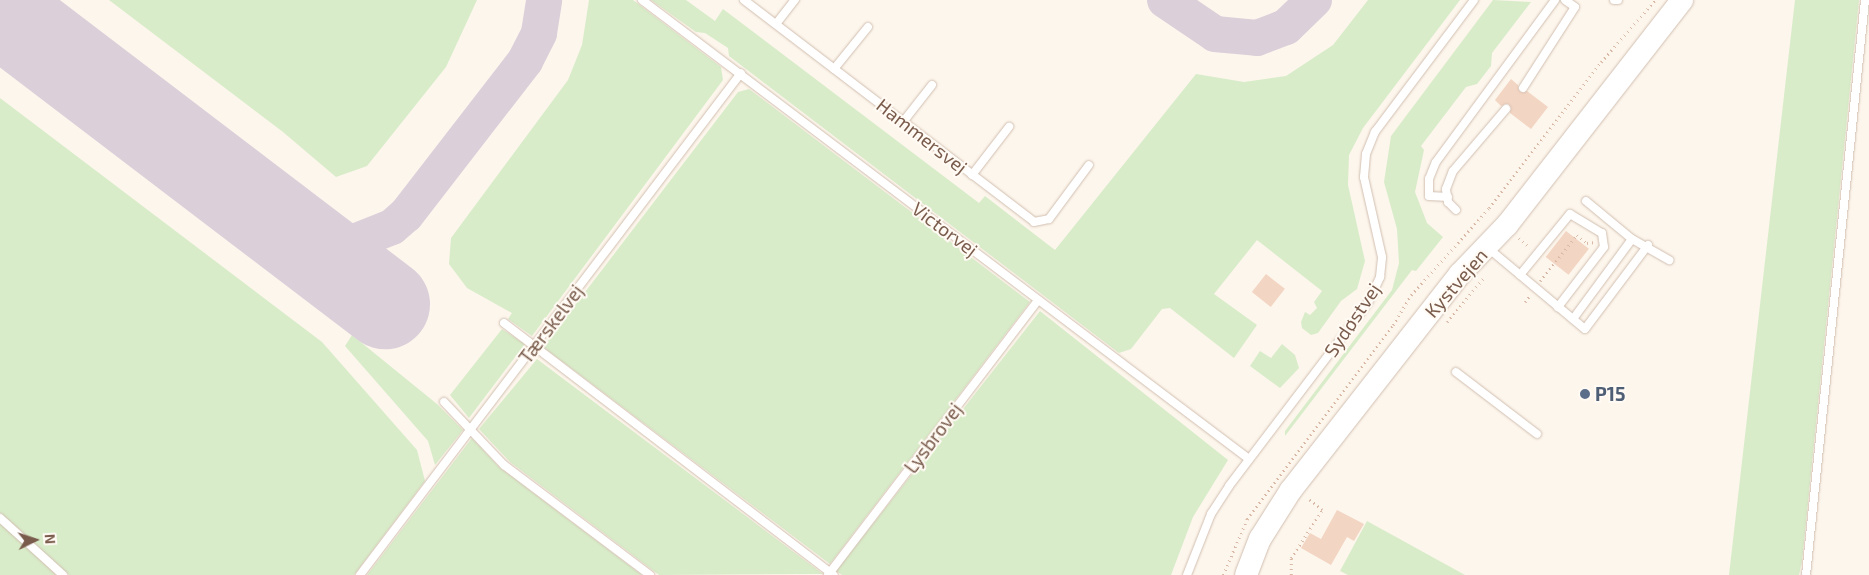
<!DOCTYPE html>
<meta charset="utf-8">
<style>
body{margin:0}
#map{position:relative;width:1869px;height:575px;overflow:hidden;background:#fdf6ec;font-family:"Exo 2",sans-serif}
div>[style]{position:absolute}
.green>*{inset:0;background:#d8ecc9}
.taxiway>*{height:36px;margin:-18px;padding:0 18px;transform-origin:18px;border-radius:18px;background:#dbcfda}
.runway>*{height:90px;margin:-45px;padding:0 45px;transform-origin:45px;border-radius:45px;background:#dbcfda}
.building>*{inset:0;background:#f3d5c3;transform-origin:0 0}
.path>*{height:2.5px;margin-top:-1.25px;transform-origin:0;background:repeating-linear-gradient(90deg,#d9b8a5 0 1px,transparent 0 5px)}
.roads{filter:drop-shadow(0 0 1px #d1beb0) drop-shadow(0 0 1px #d1beb0)}
.lane>*{height:8px;margin:-4px;padding:0 4px;transform-origin:4px;border-radius:4px;background:#fff}
.secondary>*{height:22px;margin:-11px;padding:0 11px;transform-origin:11px;border-radius:11px;background:#fff}
.dots>*{width:14px;height:14px;translate:-50% -50%;box-sizing:border-box;border:2px solid #fffaf3;border-radius:50%}
span{translate:-50% -50%;white-space:nowrap;text-align:center;line-height:1.15;-webkit-text-stroke:4px #fffaf3;paint-order:stroke}
.street-label{font-size:19px;color:#7a5c4d}
.service-label{font-size:19px;color:#4e5e75;font-weight:700}
.left{translate:0 -50%;text-align:left}
.north{position:absolute;left:10px;top:515px;width:50px;height:50px;-webkit-text-stroke:4px #fffaf3;paint-order:stroke;rotate:86deg;font-size:14px;font-weight:700;line-height:20px;text-align:center;color:#7a5c4d}
.north::after{content:'';display:block;margin:auto;width:18px;height:22px;background:#7a5c4d;clip-path:polygon(50% 0,100% 100%,50% 72%,0 100%)}
</style>
<div id="map">
<div class="green">
<div style="clip-path:polygon(109px 0,477px 0,446px 67px,367px 166px,336px 177px,283px 132px)"></div>
<div style="clip-path:polygon(589px 0,633px 0,721px 67px,723px 80px,532px 336px,508px 319px,512px 313px,467px 288px,449px 264px,451px 238px,568px 80px,582px 45px)"></div>
<div style="clip-path:polygon(651px 0,686px 0,715px 21px,723px 9px,979px 203px,985px 196px,1055px 250px,1196px 74px,1244px 82px,1286px 76px,1333px 45px,1368px 0,1460px 0,1363px 128px,1349px 155px,1348px 185px,1365px 261px,1357px 289px,1341px 301px,1318px 333px,1311px 335px,1302px 328px,1301px 322px,1305px 312px,1310px 315px,1317px 308px,1314px 302px,1322px 291px,1257px 240px,1214px 294px,1257px 325px,1234px 358px,1170px 308px,1162px 309px,1131px 349px,1119px 353px,729px 56px,728px 48px,705px 33px,696px 32px)"></div>
<div style="clip-path:polygon(1493px 0,1531px 2px,1492px 53px,1491px 66px,1477px 84px,1466px 87px,1421px 146px,1424px 150px,1415px 192px,1427px 223px,1443px 237px,1416px 271px,1412px 270px,1285px 436px,1285px 431px,1392px 290px,1399px 263px,1397px 229px,1384px 182px,1391px 136px)"></div>
<div style="clip-path:polygon(1795px 0,1859px 0,1802px 561px,1799px 575px,1729px 575px)"></div>
<div style="clip-path:polygon(749px 89px,1030px 302px,830px 564px,543px 347px,738px 92px)"></div>
<div style="clip-path:polygon(0 98px,322px 342px,417px 450px,425px 481px,354px 575px,69px 575px,0 513px)"></div>
<div style="clip-path:polygon(1040px 311px,1228px 460px,1193px 517px,1171px 575px,842px 575px,836px 571px)"></div>
<div style="clip-path:polygon(502px 329px,525px 344px,469px 418px,450px 395px)"></div>
<div style="clip-path:polygon(352px 335px,437px 404px,463px 430px,435px 465px,428px 441px,345px 346px)"></div>
<div style="clip-path:polygon(1282px 344px,1295px 355px,1299px 368px,1280px 388px,1250px 366px,1260px 351px,1271px 358px)"></div>
<div style="clip-path:polygon(537px 359px,823px 574px,659px 575px,510px 462px,479px 429px)"></div>
<div style="clip-path:polygon(472px 438px,499px 467px,642px 575px,367px 575px)"></div>
<div style="clip-path:polygon(1367px 521px,1465px 575px,1348px 575px,1340px 571px)"></div>
<div style="clip-path:polygon(0 523px,23px 541px,56px 575px,0 575px)"></div>
</div>
<div class="taxiway">
<div style="left:1165px;top:0;width:60px;rotate:34.2deg"></div>
<div style="left:1215px;top:34px;width:42px;rotate:5.4deg"></div>
<div style="left:1257px;top:38px;width:31px;rotate:-21deg"></div>
<div style="left:1286px;top:27px;width:39px;rotate:-44deg"></div>
<div style="left:295px;top:235px;width:33px;rotate:16deg"></div>
<div style="left:327px;top:244px;width:22px"></div>
<div style="left:349px;top:244px;width:46px;rotate:-21.6deg"></div>
<div style="left:392px;top:227px;width:18px;rotate:-41deg"></div>
<div style="left:406px;top:215px;width:195px;rotate:-52.3deg"></div>
<div style="left:525px;top:61px;width:31px;rotate:-63deg"></div>
<div style="left:539px;top:33px;width:33px;rotate:-81deg"></div>
</div>
<div class="runway">
<div style="left:0;top:11px;width:484px;rotate:37.3deg"></div>
</div>
<div class="building">
<div style="clip-path:polygon(1511px 79px,1518px 85px,1520px 92px,1527px 91px,1548px 107px,1531px 129px,1510px 113px,1509px 104px,1501px 106px,1495px 100px)"></div>
<div style="left:1566px;top:231px;width:29px;height:33px;rotate:38deg"></div>
<div style="left:1266px;top:274px;width:24px;height:23px;rotate:38deg"></div>
<div style="clip-path:polygon(1337px 510px,1364px 524px,1354px 541px,1347px 537px,1331px 565px,1301px 548px,1310px 533px,1321px 539px)"></div>
</div>
<div class="path">
<div style="left:1519px;top:238px;width:15px;rotate:42deg"></div>
<div style="left:1540px;top:281px;width:59px;rotate:-51.2deg"></div>
<div style="left:1577px;top:235px;width:13px;rotate:39deg"></div>
<div style="left:1587px;top:243px;width:8px;rotate:-7deg"></div>
<div style="left:1525px;top:302px;width:9px;rotate:-54deg"></div>
<div style="left:1447px;top:322px;width:60px;rotate:-50.4deg"></div>
<div style="left:1223px;top:575px;width:61px;rotate:-66.8deg"></div>
<div style="left:1247px;top:519px;width:243px;rotate:-53deg"></div>
<div style="left:1393px;top:325px;width:35px;rotate:-59deg"></div>
<div style="left:1411px;top:295px;width:117px;rotate:-48.1deg"></div>
<div style="left:1489px;top:208px;width:184px;rotate:-52.5deg"></div>
<div style="left:1601px;top:62px;width:82px;rotate:-48.9deg"></div>
<div style="left:1291px;top:575px;width:17px;rotate:-90deg"></div>
<div style="left:1291px;top:558px;width:57px;rotate:-57.1deg"></div>
<div style="left:1322px;top:510px;width:19px;rotate:-141deg"></div>
</div>
<div class="roads">
<div class="lane">
<div style="left:642px;top:0;width:761px;rotate:37.1deg"></div>
<div style="left:744px;top:0;width:365px;rotate:37.4deg"></div>
<div style="left:1034px;top:222px;width:15px;rotate:-11deg"></div>
<div style="left:1049px;top:219px;width:67px;rotate:-53.5deg"></div>
<div style="left:1614px;top:0;width:4px"></div>
<div style="left:776px;top:24px;width:31px;rotate:-52deg"></div>
<div style="left:834px;top:69px;width:54px;rotate:-51deg"></div>
<div style="left:1523px;top:88px;width:96px;rotate:-57.3deg"></div>
<div style="left:1575px;top:7px;width:12px;rotate:-145deg"></div>
<div style="left:903px;top:122px;width:47px;rotate:-51.9deg"></div>
<div style="left:972px;top:175px;width:61px;rotate:-52.4deg"></div>
<div style="left:1448px;top:197px;width:19px;rotate:-177deg"></div>
<div style="left:1429px;top:196px;width:17px;rotate:-90deg"></div>
<div style="left:1429px;top:179px;width:18px;rotate:-68deg"></div>
<div style="left:1436px;top:162px;width:201px;rotate:-53.7deg"></div>
<div style="left:1586px;top:201px;width:60px;rotate:39.6deg"></div>
<div style="left:1632px;top:239px;width:43px;rotate:29.6deg"></div>
<div style="left:1456px;top:210px;width:11px;rotate:-135deg"></div>
<div style="left:1448px;top:202px;width:13px;rotate:-99deg"></div>
<div style="left:1446px;top:189px;width:19px;rotate:-69deg"></div>
<div style="left:1453px;top:171px;width:82px;rotate:-49.5deg"></div>
<div style="left:1488px;top:248px;width:126px;rotate:39.9deg"></div>
<div style="left:1585px;top:329px;width:105px;rotate:-53.1deg"></div>
<div style="left:1520px;top:275px;width:79px;rotate:-50.7deg"></div>
<div style="left:1570px;top:214px;width:37px;rotate:31deg"></div>
<div style="left:1602px;top:233px;width:14px;rotate:82deg"></div>
<div style="left:1604px;top:247px;width:76px;rotate:127.5deg"></div>
<div style="left:1573px;top:319px;width:99px;rotate:-53.6deg"></div>
<div style="left:504px;top:323px;width:415px;rotate:37.4deg"></div>
<div style="left:1456px;top:372px;width:102px;rotate:37.4deg"></div>
<div style="left:444px;top:402px;width:87px;rotate:46.4deg"></div>
<div style="left:504px;top:465px;width:183px;rotate:37deg"></div>
<div style="left:0;top:518px;width:85px;rotate:42.1deg"></div>
<div style="left:360px;top:575px;width:630px;rotate:-52.8deg"></div>
<div style="left:828px;top:575px;width:346px;rotate:-52.6deg"></div>
<div style="left:1187px;top:575px;width:66px;rotate:-68.5deg"></div>
<div style="left:1211px;top:514px;width:33px;rotate:-57deg"></div>
<div style="left:1229px;top:486px;width:230px;rotate:-52.8deg"></div>
<div style="left:1368px;top:303px;width:29px;rotate:-65deg"></div>
<div style="left:1380px;top:277px;width:20px;rotate:-84deg"></div>
<div style="left:1382px;top:257px;width:82px;rotate:-102.7deg"></div>
<div style="left:1364px;top:177px;width:23px;rotate:-85deg"></div>
<div style="left:1366px;top:154px;width:24px;rotate:-68deg"></div>
<div style="left:1375px;top:132px;width:165px;rotate:-53.1deg"></div>
<div style="left:1806px;top:575px;width:578px;rotate:-84.14deg"></div>
</div>
<div class="secondary">
<div style="left:1246px;top:575px;width:39px;rotate:-69deg"></div>
<div style="left:1260px;top:539px;width:58px;rotate:-57.7deg"></div>
<div style="left:1291px;top:490px;width:274px;rotate:-52deg"></div>
<div style="left:1460px;top:274px;width:68px;rotate:-46.2deg"></div>
<div style="left:1507px;top:225px;width:285px;rotate:-52.1deg"></div>
</div>
</div>
<div class="dots">
<div style="left:1585px;top:394px;background:#5c6f8a"></div>
</div>
<div class="street-label">
<span style="left:922px;top:136px;rotate:38deg">Hammersvej</span>
<span style="left:945px;top:229px;rotate:37deg">Victorvej</span>
<span style="left:1456px;top:283px;rotate:-49deg">Kystvejen</span>
<span style="left:1352px;top:320px;rotate:-56deg">Sydøstvej</span>
<span style="left:551px;top:324px;rotate:-53deg">Tærskelvej</span>
<span style="left:933px;top:438px;rotate:-53deg">Lysbrovej</span>
</div>
<div class="service-label">
<span class="left" style="left:1595px;top:394px">P15</span>
</div>
<div class="north">N</div>
</div>
